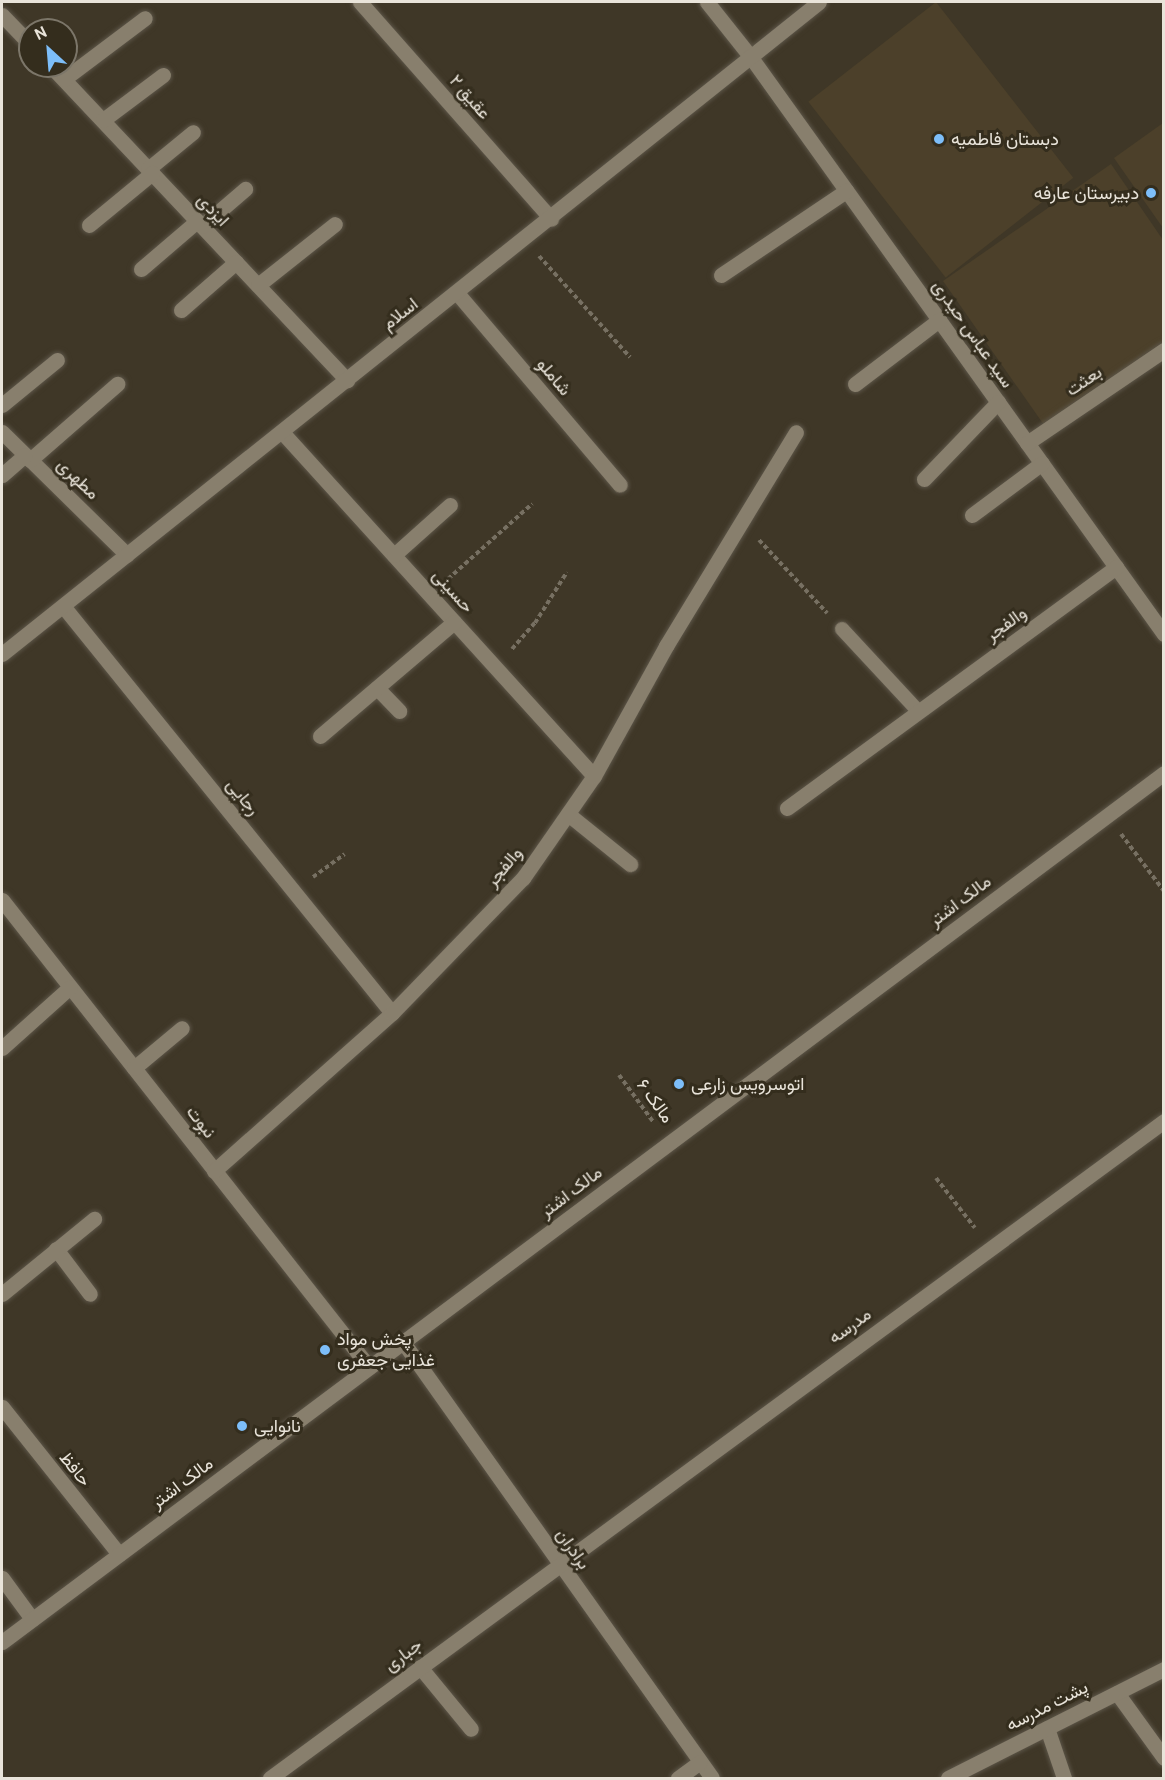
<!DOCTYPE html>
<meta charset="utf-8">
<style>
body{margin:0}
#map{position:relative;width:1165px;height:1780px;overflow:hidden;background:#3f3727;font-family:Cabin,Vazirmatn,sans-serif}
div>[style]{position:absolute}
.built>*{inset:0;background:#4c402a;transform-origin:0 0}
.path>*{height:4px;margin-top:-2px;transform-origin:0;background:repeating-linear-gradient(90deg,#777062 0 4.5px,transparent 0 7.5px)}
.roads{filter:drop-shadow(0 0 2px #5c5548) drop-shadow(0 0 2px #5c5548)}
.service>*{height:14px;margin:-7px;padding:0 7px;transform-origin:7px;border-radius:7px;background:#887f6d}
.minor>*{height:15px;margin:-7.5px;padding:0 7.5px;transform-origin:7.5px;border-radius:7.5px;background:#887f6d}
.tertiary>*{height:15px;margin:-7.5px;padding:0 7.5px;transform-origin:7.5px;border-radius:7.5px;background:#887f6d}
.dots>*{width:16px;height:16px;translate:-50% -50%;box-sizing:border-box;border:3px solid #342d1d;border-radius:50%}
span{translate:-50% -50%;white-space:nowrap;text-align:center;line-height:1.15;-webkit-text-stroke:6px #342d1d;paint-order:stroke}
.street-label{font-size:18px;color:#e9e4da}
.poi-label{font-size:18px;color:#e9e4da}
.left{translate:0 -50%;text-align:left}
.right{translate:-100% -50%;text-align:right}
.frame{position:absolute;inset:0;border:3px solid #e9e4da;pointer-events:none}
.north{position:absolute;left:18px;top:18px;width:60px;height:60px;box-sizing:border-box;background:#342d1d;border:2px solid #7c7669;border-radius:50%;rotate:334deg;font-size:16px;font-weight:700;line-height:24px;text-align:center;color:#e9e4da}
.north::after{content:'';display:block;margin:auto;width:21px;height:27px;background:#7dbef9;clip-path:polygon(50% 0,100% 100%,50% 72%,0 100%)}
</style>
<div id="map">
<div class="built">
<div style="left:936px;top:2px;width:223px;height:162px;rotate:52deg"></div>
<div style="clip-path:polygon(1163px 123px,1163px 228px,1114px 158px)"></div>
<div style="clip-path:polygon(1111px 164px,1163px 240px,1163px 342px,1044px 425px,943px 281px)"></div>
</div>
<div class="path">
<div style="left:539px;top:256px;width:136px;rotate:48deg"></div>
<div style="left:759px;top:540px;width:100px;rotate:47deg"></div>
<div style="left:448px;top:579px;width:113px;rotate:-41.8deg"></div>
<div style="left:512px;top:649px;width:35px;rotate:-49deg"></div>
<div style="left:535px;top:623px;width:60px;rotate:-57.9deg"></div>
<div style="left:1121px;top:834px;width:71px;rotate:53deg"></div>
<div style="left:313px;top:877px;width:39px;rotate:-36deg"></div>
<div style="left:619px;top:1075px;width:59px;rotate:53.9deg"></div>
<div style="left:936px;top:1178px;width:63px;rotate:52deg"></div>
</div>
<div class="roads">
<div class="service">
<div style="left:842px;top:629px;width:113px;rotate:47.1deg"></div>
</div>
<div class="minor">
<div style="left:360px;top:2px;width:289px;rotate:48.6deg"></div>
<div style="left:707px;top:2px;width:69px;rotate:51.5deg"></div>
<div style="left:750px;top:56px;width:711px;rotate:54.39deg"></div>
<div style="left:2px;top:15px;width:40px;rotate:46deg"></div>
<div style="left:51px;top:66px;width:432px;rotate:46.7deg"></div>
<div style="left:64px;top:79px;width:101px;rotate:-37deg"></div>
<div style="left:103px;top:120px;width:75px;rotate:-36.9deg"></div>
<div style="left:148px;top:169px;width:58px;rotate:-39.4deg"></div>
<div style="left:89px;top:225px;width:82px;rotate:-39.5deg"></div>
<div style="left:202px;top:226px;width:57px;rotate:-40.7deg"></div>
<div style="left:141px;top:269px;width:74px;rotate:-40.6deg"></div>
<div style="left:721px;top:275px;width:151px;rotate:-33.9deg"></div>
<div style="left:258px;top:285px;width:98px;rotate:-38.4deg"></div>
<div style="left:458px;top:294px;width:250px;rotate:49.7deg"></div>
<div style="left:181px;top:310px;width:73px;rotate:-41.1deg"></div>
<div style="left:855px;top:384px;width:106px;rotate:-37.3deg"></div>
<div style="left:2px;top:405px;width:71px;rotate:-39.3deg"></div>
<div style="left:2px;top:432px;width:175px;rotate:44.5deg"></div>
<div style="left:282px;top:432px;width:464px;rotate:47.8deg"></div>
<div style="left:1027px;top:443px;width:166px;rotate:-34.2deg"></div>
<div style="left:30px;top:460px;width:116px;rotate:-41.1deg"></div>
<div style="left:2px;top:475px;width:30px;rotate:-41deg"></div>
<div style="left:924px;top:479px;width:107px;rotate:-46.1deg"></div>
<div style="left:972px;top:515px;width:87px;rotate:-36.6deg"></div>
<div style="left:394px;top:555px;width:75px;rotate:-41.8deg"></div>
<div style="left:63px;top:606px;width:523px;rotate:51.05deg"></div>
<div style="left:377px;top:688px;width:32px;rotate:46deg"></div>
<div style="left:320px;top:736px;width:176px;rotate:-40.4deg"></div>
<div style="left:787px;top:808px;width:408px;rotate:-36.2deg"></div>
<div style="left:568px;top:814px;width:80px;rotate:38.9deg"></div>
<div style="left:2px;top:900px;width:594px;rotate:51.84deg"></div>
<div style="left:2px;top:1048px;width:91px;rotate:-41.9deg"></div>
<div style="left:134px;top:1068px;width:62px;rotate:-39.8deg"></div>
<div style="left:214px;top:1171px;width:238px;rotate:-41.6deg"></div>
<div style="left:392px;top:1013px;width:188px;rotate:-45.9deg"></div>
<div style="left:523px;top:878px;width:124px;rotate:-55.2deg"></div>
<div style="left:594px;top:776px;width:149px;rotate:-61deg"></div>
<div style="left:666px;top:646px;width:250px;rotate:-58.7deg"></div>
<div style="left:56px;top:1249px;width:56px;rotate:52.9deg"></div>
<div style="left:2px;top:1294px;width:119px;rotate:-39.2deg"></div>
<div style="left:403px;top:1342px;width:534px;rotate:54.67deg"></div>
<div style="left:2px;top:1407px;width:188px;rotate:51.5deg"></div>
<div style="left:2px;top:1578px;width:51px;rotate:53.8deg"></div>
<div style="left:420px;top:1667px;width:80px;rotate:50.6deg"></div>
<div style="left:1117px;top:1693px;width:80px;rotate:54.1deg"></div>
<div style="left:1047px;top:1728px;width:53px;rotate:71.2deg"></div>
<div style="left:270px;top:1778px;width:1109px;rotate:-36.31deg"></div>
<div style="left:678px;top:1778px;width:27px;rotate:-36deg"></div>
<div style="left:948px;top:1778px;width:242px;rotate:-26.8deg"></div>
</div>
<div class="tertiary">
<div style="left:2px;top:654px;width:1045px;rotate:-38.59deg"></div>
<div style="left:2px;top:1642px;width:1451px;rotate:-36.79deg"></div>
</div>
</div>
<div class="dots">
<div style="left:939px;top:139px;background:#7dbef9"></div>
<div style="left:1151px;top:193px;background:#7dbef9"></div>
<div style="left:679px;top:1084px;background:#7dbef9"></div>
<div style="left:325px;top:1350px;background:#7dbef9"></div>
<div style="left:242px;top:1426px;background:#7dbef9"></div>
</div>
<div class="street-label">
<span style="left:470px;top:97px;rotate:49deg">عقیق ۲</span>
<span style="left:213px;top:210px;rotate:47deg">ایزدی</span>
<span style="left:400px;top:314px;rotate:-38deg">اسلام</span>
<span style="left:973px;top:334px;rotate:55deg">سید عباس حیدری</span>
<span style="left:554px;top:377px;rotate:50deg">شاملو</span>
<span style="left:1084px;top:381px;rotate:-34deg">بعثت</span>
<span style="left:78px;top:479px;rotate:44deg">مطهری</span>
<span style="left:453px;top:591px;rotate:48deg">حسینی</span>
<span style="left:1006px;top:624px;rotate:-36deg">والفجر</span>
<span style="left:243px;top:797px;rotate:51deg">رجایی</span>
<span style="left:504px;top:867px;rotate:-50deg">والفجر</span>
<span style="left:960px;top:901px;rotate:-37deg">مالک اشتر</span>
<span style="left:655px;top:1101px;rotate:54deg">مالک ۶</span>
<span style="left:201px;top:1122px;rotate:52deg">نبوت</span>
<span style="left:571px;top:1192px;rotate:-37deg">مالک اشتر</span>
<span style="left:850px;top:1326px;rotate:-36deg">مدرسه</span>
<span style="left:75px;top:1469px;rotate:51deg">حافظ</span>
<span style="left:182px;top:1483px;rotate:-37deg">مالک اشتر</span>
<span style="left:573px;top:1549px;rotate:55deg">برادران</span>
<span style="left:403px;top:1655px;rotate:-37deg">جباری</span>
<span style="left:1047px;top:1706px;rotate:-27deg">پشت مدرسه</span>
</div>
<div class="poi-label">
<span class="left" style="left:951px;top:139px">دبستان فاطمیه</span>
<span class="right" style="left:1139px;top:193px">دبیرستان عارفه</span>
<span class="left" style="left:691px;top:1084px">اتوسرویس زارعی</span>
<span class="left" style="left:337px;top:1350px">پخش مواد<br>غذایی جعفری</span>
<span class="left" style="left:254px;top:1426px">نانوایی</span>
</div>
<div class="frame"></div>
<div class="north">N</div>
</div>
